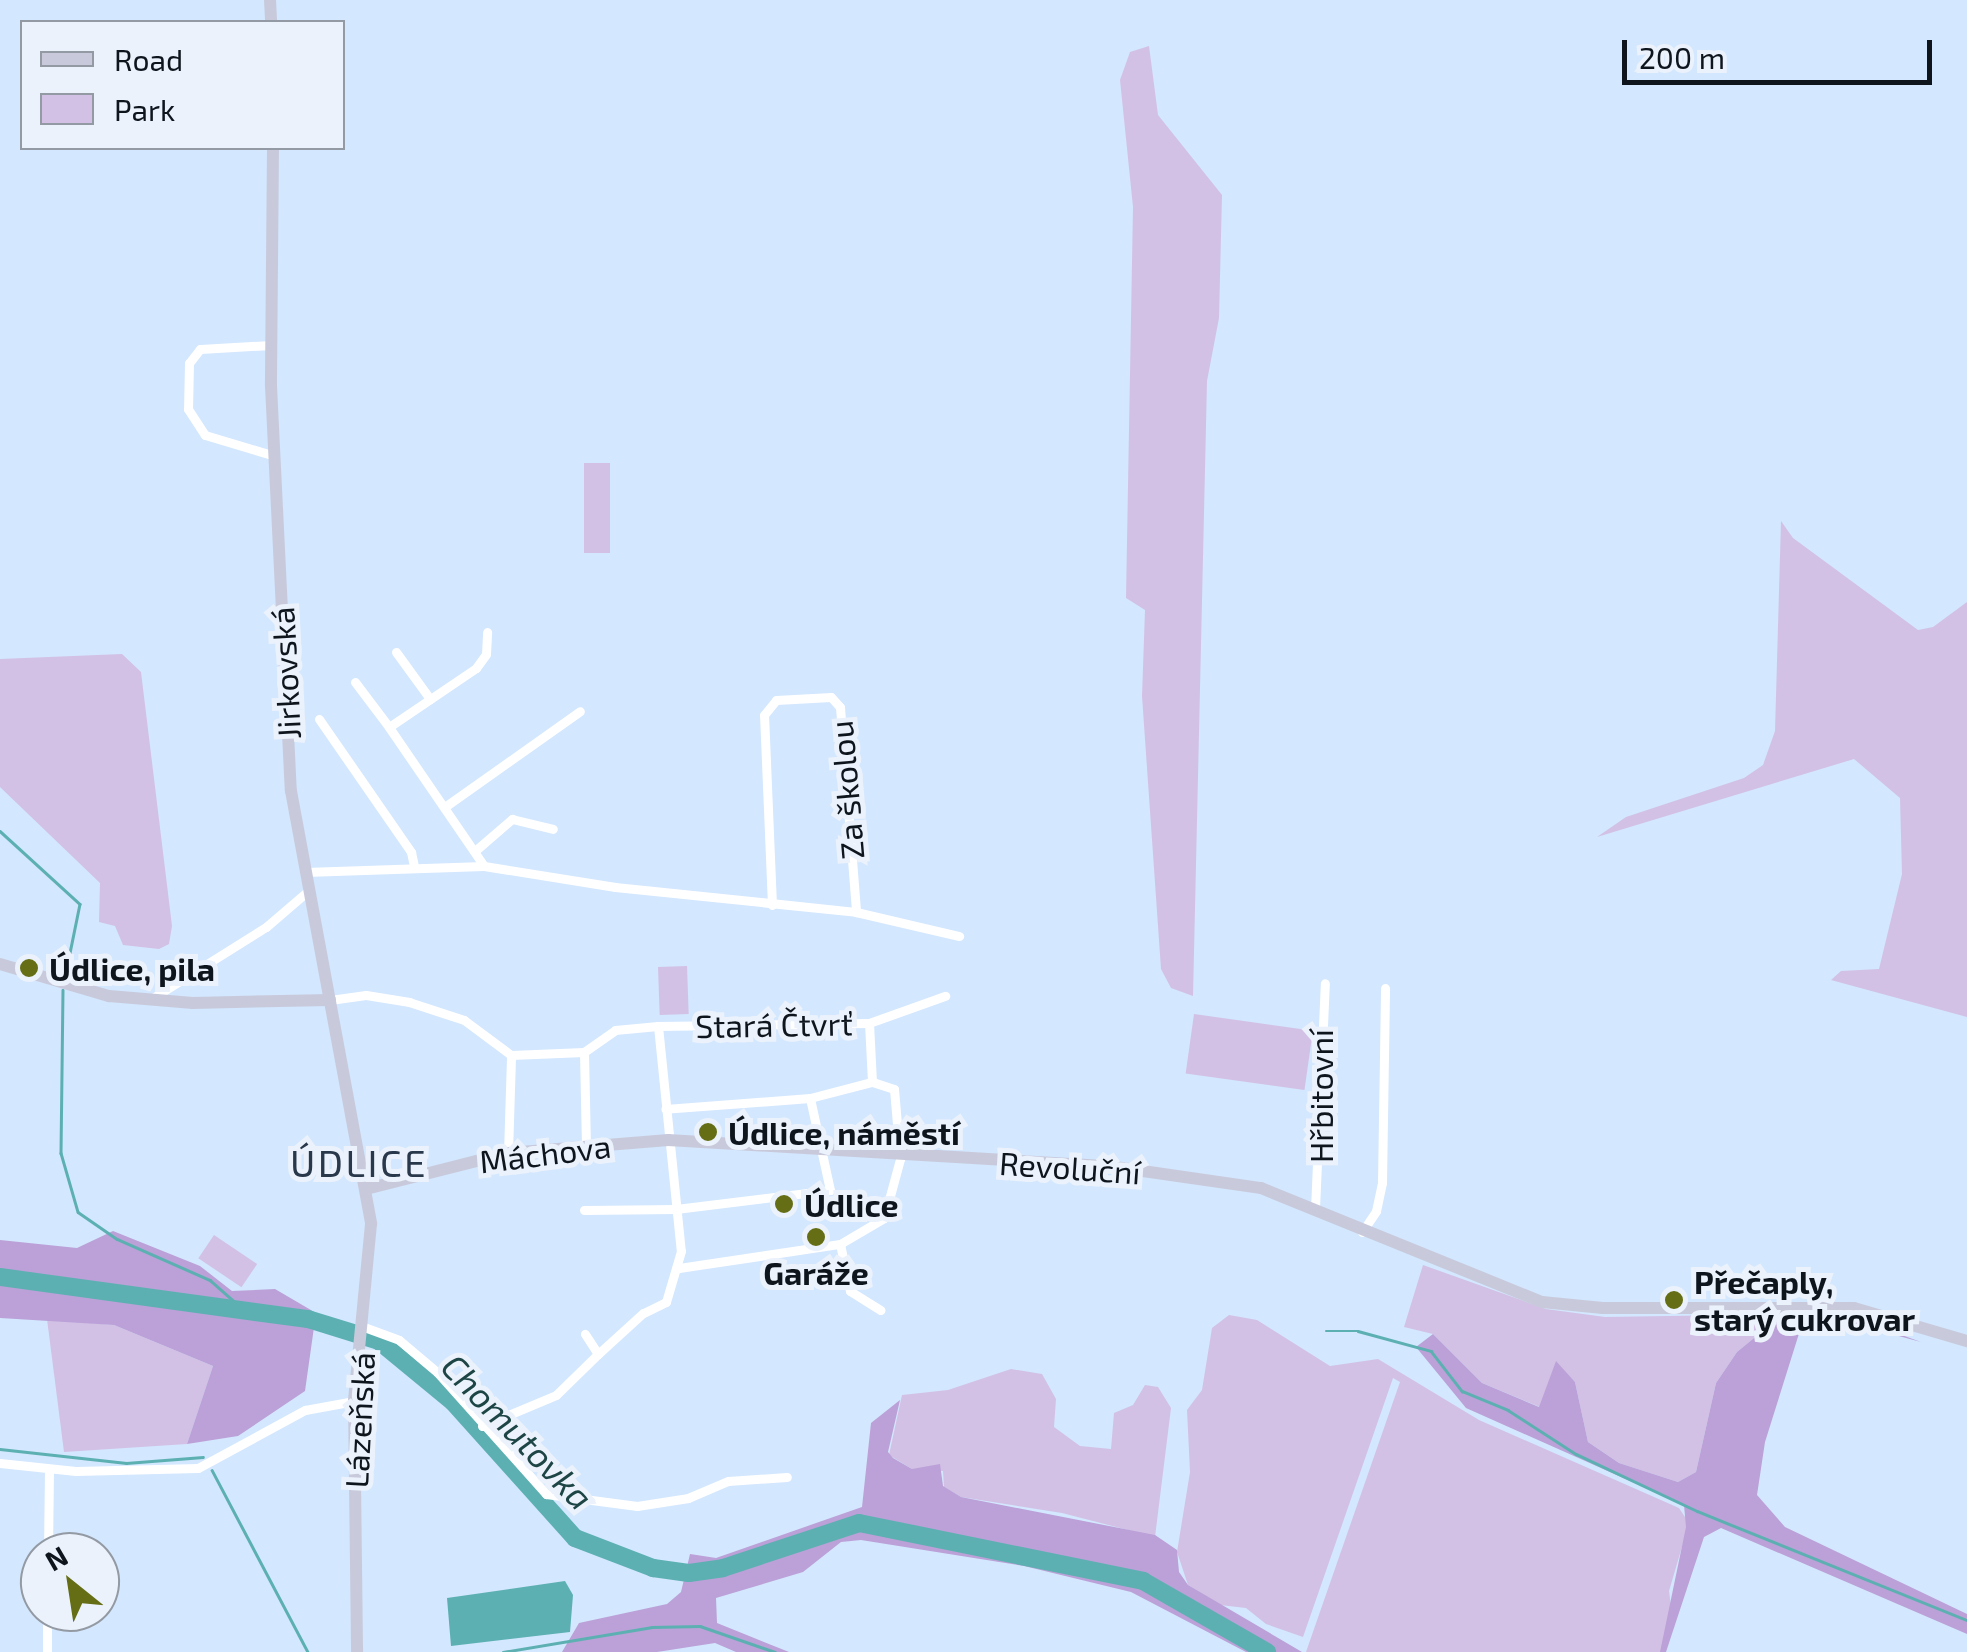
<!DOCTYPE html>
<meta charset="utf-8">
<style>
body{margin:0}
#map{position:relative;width:1967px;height:1652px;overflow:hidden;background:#d3e7fe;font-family:"Exo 2",sans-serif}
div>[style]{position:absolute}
.green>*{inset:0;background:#d2c1e5;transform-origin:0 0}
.forest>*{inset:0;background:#bba1d7}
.water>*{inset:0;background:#5db0b2}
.stream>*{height:2.5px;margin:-1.25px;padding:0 1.25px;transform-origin:1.25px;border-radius:1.25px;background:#5db0b2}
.river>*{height:18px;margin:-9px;padding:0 9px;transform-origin:9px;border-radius:9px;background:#5db0b2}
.street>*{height:9px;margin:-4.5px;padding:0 4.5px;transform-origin:4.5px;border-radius:4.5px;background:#fff}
.secondary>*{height:12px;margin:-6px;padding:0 6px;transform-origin:6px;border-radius:6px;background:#c8cadc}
.dots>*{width:28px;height:28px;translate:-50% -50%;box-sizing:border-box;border:5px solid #ebf2fc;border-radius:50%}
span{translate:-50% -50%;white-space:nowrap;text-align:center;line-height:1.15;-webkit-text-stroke:10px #ebf2fc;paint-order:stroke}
.street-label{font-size:32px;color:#0e151d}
.poi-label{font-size:32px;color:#0e151d;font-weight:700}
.left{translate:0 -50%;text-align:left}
.water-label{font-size:35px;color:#1e4546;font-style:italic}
.quarter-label{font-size:38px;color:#29384a;letter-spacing:2.5px}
.legend{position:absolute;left:20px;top:20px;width:325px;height:130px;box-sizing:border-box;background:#ebf2fc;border:2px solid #939aa3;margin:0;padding:12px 18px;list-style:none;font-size:30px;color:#0e151d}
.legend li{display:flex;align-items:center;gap:20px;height:50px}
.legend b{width:50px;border:2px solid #939aa3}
.north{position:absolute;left:20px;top:1532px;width:100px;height:100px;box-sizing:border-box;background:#ebf2fc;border:2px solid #939aa3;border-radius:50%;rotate:330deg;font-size:28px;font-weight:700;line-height:40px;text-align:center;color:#0e151d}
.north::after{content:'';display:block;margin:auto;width:35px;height:45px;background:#656e15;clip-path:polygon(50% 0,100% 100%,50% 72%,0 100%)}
.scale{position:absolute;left:1622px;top:40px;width:310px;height:45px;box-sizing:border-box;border:5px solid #0e151d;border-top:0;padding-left:12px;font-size:30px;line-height:35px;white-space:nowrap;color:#0e151d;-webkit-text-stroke:8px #ebf2fc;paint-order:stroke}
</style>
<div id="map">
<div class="green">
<div style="clip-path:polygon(1149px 46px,1158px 115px,1222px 195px,1219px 318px,1207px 381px,1193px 996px,1171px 988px,1161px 969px,1142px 696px,1145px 610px,1126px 598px,1133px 207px,1120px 80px,1130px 52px)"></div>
<div style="left:584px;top:463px;width:26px;height:90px"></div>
<div style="clip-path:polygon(1781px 521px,1793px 538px,1918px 630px,1933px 627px,1967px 602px,1967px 1017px,1831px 980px,1841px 971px,1879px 969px,1902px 874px,1900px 798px,1854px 759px,1597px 837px,1626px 817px,1744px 778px,1763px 765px,1775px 731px)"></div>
<div style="clip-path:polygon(122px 654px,141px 672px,172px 926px,169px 944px,159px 949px,123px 945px,115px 926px,99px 922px,100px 883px,0 787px,0 659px)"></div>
<div style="left:687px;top:966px;width:48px;height:29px;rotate:88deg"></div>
<div style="left:1194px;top:1014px;width:120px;height:60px;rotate:8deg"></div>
<div style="left:214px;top:1235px;width:52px;height:28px;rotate:34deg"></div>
<div style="clip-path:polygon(1423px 1265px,1546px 1309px,1605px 1317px,1802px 1314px,1765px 1329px,1737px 1352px,1716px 1383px,1696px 1472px,1678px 1482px,1619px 1463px,1588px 1442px,1575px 1382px,1556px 1362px,1540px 1407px,1482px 1383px,1433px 1334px,1404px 1327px)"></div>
<div style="clip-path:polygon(1229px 1315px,1257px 1320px,1330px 1366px,1378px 1359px,1479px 1420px,1679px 1508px,1689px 1523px,1669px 1591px,1673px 1622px,1663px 1652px,1306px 1652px,1400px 1382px,1393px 1378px,1303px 1637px,1266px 1624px,1246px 1608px,1220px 1605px,1188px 1585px,1177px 1552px,1190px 1472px,1187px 1410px,1202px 1390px,1212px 1328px)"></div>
<div style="clip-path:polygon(47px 1319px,114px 1325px,213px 1366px,187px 1444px,64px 1452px)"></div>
<div style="clip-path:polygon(1011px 1369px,1042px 1374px,1056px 1399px,1054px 1427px,1080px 1446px,1111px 1449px,1114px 1413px,1133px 1405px,1145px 1385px,1158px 1387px,1171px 1408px,1155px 1537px,1062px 1513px,961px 1497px,944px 1487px,943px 1471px,912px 1469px,889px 1455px,902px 1395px,948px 1390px)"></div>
</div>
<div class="forest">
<div style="clip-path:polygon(113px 1231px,200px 1266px,232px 1291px,275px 1289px,316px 1313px,305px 1391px,238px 1436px,187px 1444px,213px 1366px,114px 1325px,0 1318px,0 1240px,77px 1248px)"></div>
<div style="clip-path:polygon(1802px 1314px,1844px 1314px,1921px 1342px,1869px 1328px,1802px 1324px,1765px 1442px,1757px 1495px,1785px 1527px,1967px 1614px,1967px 1634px,1721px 1528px,1704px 1537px,1666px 1652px,1660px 1652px,1686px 1527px,1684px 1505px,1466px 1408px,1416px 1347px,1433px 1334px,1482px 1383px,1539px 1407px,1556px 1361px,1575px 1382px,1588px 1442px,1619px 1463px,1678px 1482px,1696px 1472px,1716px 1383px,1737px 1352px,1765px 1329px)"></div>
<div style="clip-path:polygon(900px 1400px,888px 1452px,893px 1458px,912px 1469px,940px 1464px,943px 1486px,961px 1497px,1155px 1535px,1177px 1550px,1179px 1572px,1188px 1585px,1302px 1652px,1246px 1652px,1131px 1592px,1024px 1566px,861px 1540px,841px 1542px,803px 1572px,716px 1598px,717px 1623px,789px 1652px,736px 1652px,715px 1643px,657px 1652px,562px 1652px,579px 1623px,667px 1604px,681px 1592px,690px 1554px,716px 1558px,862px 1507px,871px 1423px)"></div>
</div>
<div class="water">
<div style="clip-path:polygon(565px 1581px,573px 1595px,570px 1632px,451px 1646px,447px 1598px)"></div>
</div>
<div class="stream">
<div style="left:0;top:831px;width:108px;rotate:42.4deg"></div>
<div style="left:80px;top:904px;width:76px;rotate:101.5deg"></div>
<div style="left:63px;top:990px;width:163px;rotate:90.7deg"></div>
<div style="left:61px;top:1153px;width:61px;rotate:73.9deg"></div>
<div style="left:78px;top:1212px;width:47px;rotate:34.7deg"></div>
<div style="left:117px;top:1239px;width:102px;rotate:23.8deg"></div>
<div style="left:210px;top:1280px;width:45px;rotate:41.4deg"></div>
<div style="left:1326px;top:1331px;width:32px"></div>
<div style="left:1358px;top:1331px;width:76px;rotate:15.3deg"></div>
<div style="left:1431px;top:1351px;width:51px;rotate:52.2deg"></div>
<div style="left:1462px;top:1391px;width:50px;rotate:22.4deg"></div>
<div style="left:1508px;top:1410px;width:81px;rotate:32.9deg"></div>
<div style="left:1576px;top:1454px;width:134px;rotate:25.2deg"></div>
<div style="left:1697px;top:1511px;width:291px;rotate:22deg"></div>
<div style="left:0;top:1449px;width:127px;rotate:6.3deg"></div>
<div style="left:126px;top:1463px;width:77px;rotate:-4.5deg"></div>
<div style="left:212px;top:1470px;width:206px;rotate:62.2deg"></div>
<div style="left:503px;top:1652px;width:151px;rotate:-9.5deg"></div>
<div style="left:652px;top:1627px;width:48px;rotate:-1.2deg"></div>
<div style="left:700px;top:1626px;width:79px;rotate:19.1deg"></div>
</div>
<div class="river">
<div style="left:0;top:1277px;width:311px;rotate:7.8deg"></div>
<div style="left:308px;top:1319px;width:74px;rotate:17.2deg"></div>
<div style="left:379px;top:1341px;width:96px;rotate:39.5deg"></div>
<div style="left:453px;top:1402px;width:183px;rotate:48.1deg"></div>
<div style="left:575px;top:1538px;width:84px;rotate:21deg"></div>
<div style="left:653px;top:1568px;width:36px;rotate:8deg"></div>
<div style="left:689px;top:1573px;width:34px;rotate:-8deg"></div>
<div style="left:723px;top:1568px;width:143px;rotate:-18.3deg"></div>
<div style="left:859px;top:1523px;width:290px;rotate:11.5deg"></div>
<div style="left:1143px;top:1581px;width:143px;rotate:29.8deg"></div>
</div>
<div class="street">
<div style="left:271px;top:345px;width:71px;rotate:176.8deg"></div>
<div style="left:200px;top:349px;width:18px;rotate:128deg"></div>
<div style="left:189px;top:363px;width:46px;rotate:91.2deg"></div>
<div style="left:188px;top:409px;width:31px;rotate:57deg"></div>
<div style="left:205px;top:435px;width:73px;rotate:16.7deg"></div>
<div style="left:396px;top:652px;width:58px;rotate:54.1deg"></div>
<div style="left:355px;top:682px;width:56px;rotate:52.9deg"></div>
<div style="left:319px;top:719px;width:162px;rotate:55.3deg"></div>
<div style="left:411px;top:852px;width:14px;rotate:78deg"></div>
<div style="left:446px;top:806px;width:164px;rotate:-35.3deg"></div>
<div style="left:476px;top:850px;width:48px;rotate:-40.7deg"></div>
<div style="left:512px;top:819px;width:42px;rotate:13.7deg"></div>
<div style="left:484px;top:866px;width:168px;rotate:-124.4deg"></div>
<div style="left:389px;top:727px;width:105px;rotate:-34.1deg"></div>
<div style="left:476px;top:668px;width:17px;rotate:-54deg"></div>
<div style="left:486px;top:654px;width:22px;rotate:-87deg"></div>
<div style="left:305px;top:872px;width:179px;rotate:-1.9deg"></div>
<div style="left:484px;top:866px;width:133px;rotate:9.1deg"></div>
<div style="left:615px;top:887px;width:242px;rotate:5.9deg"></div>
<div style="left:856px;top:912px;width:106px;rotate:13.1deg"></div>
<div style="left:772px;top:905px;width:190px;rotate:-92.4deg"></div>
<div style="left:764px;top:715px;width:19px;rotate:-51deg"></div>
<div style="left:776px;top:700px;width:55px;rotate:-3.1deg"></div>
<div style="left:831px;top:697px;width:13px;rotate:48deg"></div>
<div style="left:840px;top:707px;width:206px;rotate:85.5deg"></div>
<div style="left:151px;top:999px;width:136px;rotate:-32.1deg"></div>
<div style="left:266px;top:927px;width:57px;rotate:-40.7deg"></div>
<div style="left:330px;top:1000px;width:36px;rotate:-8deg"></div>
<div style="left:366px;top:995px;width:44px;rotate:9.2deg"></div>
<div style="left:409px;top:1002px;width:58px;rotate:18.1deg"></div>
<div style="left:464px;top:1020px;width:59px;rotate:36.7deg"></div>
<div style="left:658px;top:1026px;width:211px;rotate:-0.8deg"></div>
<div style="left:869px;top:1023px;width:81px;rotate:-19.6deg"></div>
<div style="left:584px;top:1052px;width:38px;rotate:-35deg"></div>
<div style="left:615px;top:1030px;width:43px;rotate:-5.3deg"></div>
<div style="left:658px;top:1026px;width:226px;rotate:84.2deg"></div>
<div style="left:681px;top:1251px;width:53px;rotate:106.4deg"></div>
<div style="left:666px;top:1302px;width:25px;rotate:154deg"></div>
<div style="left:643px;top:1313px;width:61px;rotate:137.7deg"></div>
<div style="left:598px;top:1354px;width:24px;rotate:-123deg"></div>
<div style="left:584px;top:1052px;width:94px;rotate:88.8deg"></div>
<div style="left:511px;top:1055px;width:73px;rotate:-2.4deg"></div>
<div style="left:810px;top:1098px;width:64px;rotate:-14.5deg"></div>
<div style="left:508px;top:1153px;width:98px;rotate:-88.2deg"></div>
<div style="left:1315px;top:1209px;width:226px;rotate:-87.5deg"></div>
<div style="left:584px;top:1210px;width:92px;rotate:-0.6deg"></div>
<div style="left:676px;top:1209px;width:155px;rotate:-7deg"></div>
<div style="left:830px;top:1190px;width:94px;rotate:-102.3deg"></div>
<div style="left:810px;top:1098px;width:145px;rotate:175.7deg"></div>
<div style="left:1362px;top:1232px;width:25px;rotate:-56deg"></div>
<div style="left:1376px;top:1211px;width:29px;rotate:-78deg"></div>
<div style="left:1382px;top:1183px;width:195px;rotate:-89.1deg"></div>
<div style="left:840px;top:1244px;width:48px;rotate:78deg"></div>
<div style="left:850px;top:1291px;width:36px;rotate:32deg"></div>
<div style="left:679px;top:1268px;width:163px;rotate:-8.5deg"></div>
<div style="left:840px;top:1244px;width:51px;rotate:-30.6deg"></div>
<div style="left:884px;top:1218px;width:61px;rotate:-74.8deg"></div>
<div style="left:900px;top:1159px;width:70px;rotate:-94.9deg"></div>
<div style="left:894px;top:1089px;width:23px;rotate:-162deg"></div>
<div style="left:872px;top:1082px;width:59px;rotate:-92.9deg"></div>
<div style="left:364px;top:1327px;width:37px;rotate:20deg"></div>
<div style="left:399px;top:1340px;width:50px;rotate:40.1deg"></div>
<div style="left:437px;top:1372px;width:164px;rotate:48.2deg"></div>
<div style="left:546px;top:1494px;width:92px;rotate:7.5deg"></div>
<div style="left:637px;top:1506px;width:52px;rotate:-8.9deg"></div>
<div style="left:688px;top:1498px;width:43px;rotate:-23deg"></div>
<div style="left:728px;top:1481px;width:59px;rotate:-3.9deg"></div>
<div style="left:482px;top:1426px;width:80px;rotate:-22.7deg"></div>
<div style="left:556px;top:1395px;width:59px;rotate:-44.3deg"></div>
<div style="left:0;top:1463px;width:76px;rotate:6deg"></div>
<div style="left:76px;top:1471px;width:122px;rotate:-1.4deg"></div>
<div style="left:198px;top:1468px;width:122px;rotate:-28.5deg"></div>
<div style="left:305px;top:1410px;width:50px;rotate:-10.4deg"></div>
<div style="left:48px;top:1552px;width:83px;rotate:-89.3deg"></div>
<div style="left:47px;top:1652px;width:40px;rotate:-90deg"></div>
</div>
<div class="secondary">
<div style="left:270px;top:0;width:22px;rotate:87deg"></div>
<div style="left:273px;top:148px;width:238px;rotate:90.5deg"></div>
<div style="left:271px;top:386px;width:405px;rotate:87.2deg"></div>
<div style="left:291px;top:791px;width:440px;rotate:79.5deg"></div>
<div style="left:371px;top:1224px;width:178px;rotate:95.5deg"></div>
<div style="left:354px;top:1401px;width:251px;rotate:89.3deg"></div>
<div style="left:0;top:964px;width:114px;rotate:16.4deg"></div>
<div style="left:109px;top:996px;width:84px;rotate:4.8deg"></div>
<div style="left:193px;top:1003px;width:137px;rotate:-1.3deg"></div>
<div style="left:366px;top:1189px;width:146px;rotate:-14.2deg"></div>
<div style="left:508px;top:1153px;width:161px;rotate:-4.6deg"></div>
<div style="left:668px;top:1140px;width:441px;rotate:3.4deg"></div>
<div style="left:1108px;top:1166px;width:155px;rotate:8.2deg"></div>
<div style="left:1261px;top:1188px;width:303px;rotate:22.1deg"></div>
<div style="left:1542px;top:1302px;width:61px;rotate:5.6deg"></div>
<div style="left:1603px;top:1308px;width:251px"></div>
<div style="left:1854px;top:1308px;width:118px;rotate:16.3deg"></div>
</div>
<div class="dots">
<div style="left:29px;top:968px;background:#656e15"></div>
<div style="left:708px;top:1132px;background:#656e15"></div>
<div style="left:784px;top:1204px;background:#656e15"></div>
<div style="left:816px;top:1237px;background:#656e15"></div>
<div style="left:1674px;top:1300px;background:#656e15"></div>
</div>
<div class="street-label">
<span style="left:285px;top:673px;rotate:-93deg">Jirkovská</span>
<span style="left:846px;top:790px;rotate:-95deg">Za školou</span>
<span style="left:774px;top:1024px;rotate:-1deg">Stará Čtvrť</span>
<span style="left:1320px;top:1096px;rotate:-90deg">Hřbitovní</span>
<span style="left:545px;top:1153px;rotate:-7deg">Máchova</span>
<span style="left:1070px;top:1167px;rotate:4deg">Revoluční</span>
<span style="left:359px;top:1420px;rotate:-87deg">Lázeňská</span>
</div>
<div class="poi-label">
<span class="left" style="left:49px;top:968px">Údlice, pila</span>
<span class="left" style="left:728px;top:1132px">Údlice, náměstí</span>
<span class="left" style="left:804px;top:1204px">Údlice</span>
<span style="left:816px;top:1272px">Garáže</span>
<span class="left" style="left:1694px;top:1300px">Přečaply,<br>starý cukrovar</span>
</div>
<div class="water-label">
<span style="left:518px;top:1431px;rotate:46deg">Chomutovka</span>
</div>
<div class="quarter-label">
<span style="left:359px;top:1163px">ÚDLICE</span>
</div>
<ul class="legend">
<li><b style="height:12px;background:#c8cadc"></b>Road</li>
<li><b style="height:28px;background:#d2c1e5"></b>Park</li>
</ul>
<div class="north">N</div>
<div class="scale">200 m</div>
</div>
